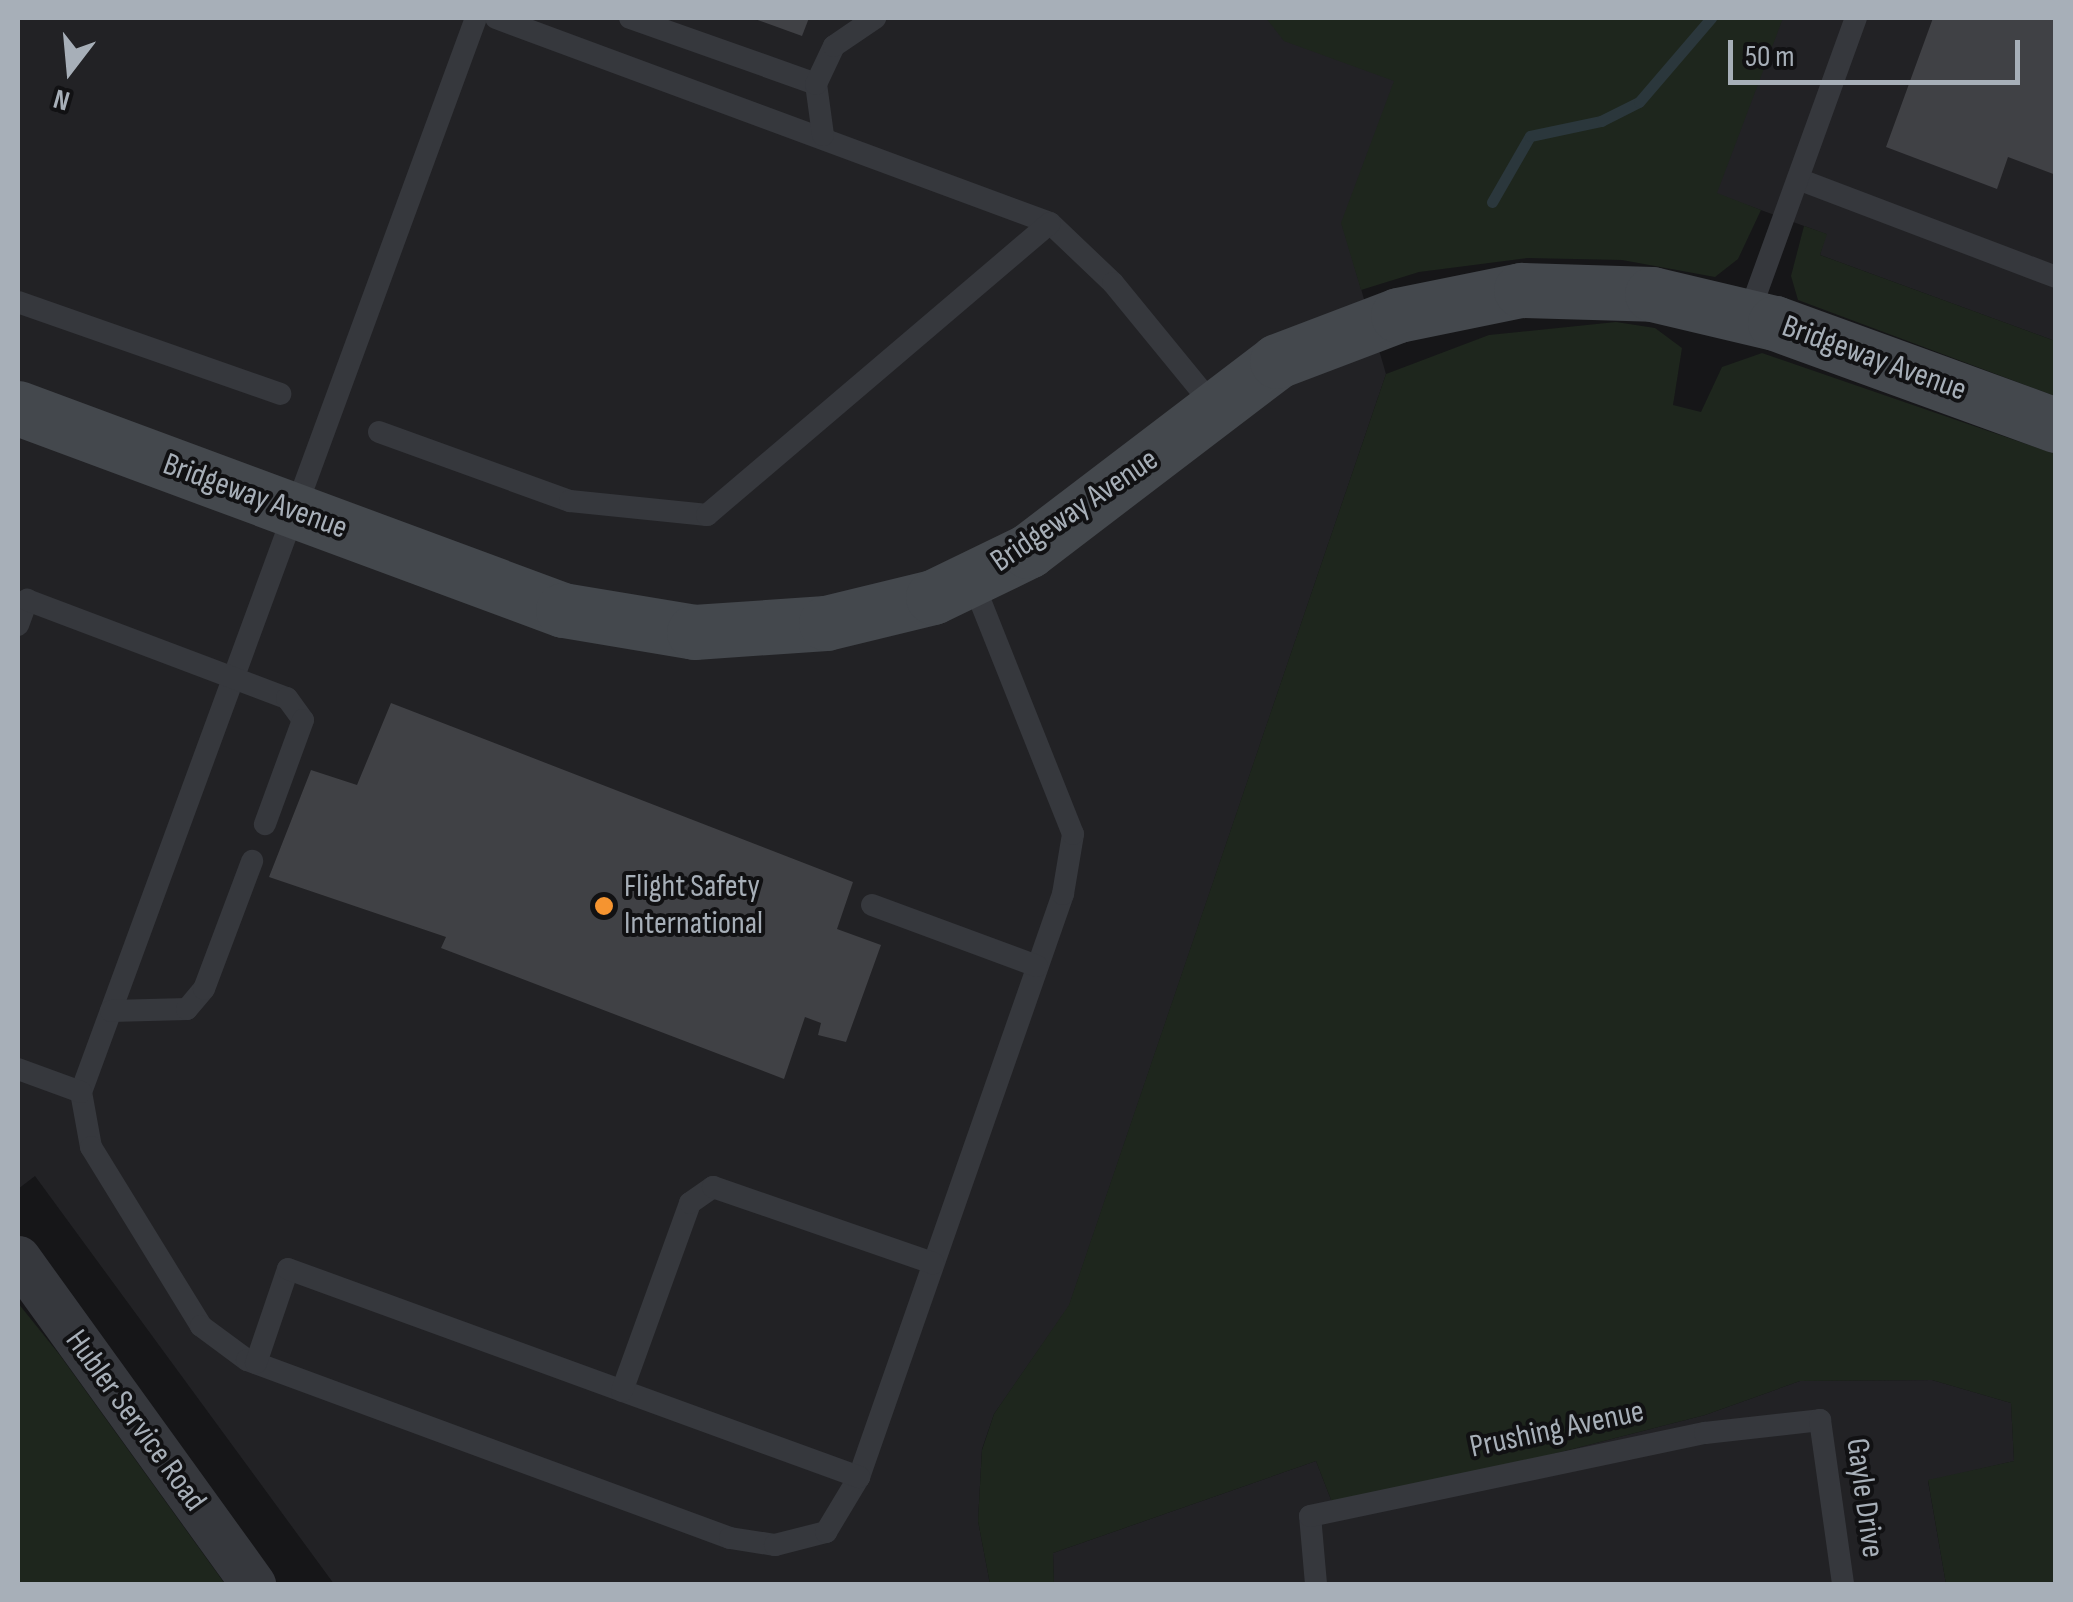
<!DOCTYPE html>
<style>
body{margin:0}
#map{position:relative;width:2073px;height:1602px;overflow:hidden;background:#161618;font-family:"Sofia Sans Condensed",sans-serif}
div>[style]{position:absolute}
.built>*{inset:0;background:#222225}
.green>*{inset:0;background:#1e261d}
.stream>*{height:11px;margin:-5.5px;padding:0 5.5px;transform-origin:5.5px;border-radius:5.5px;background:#2b373c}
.building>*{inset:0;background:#404145}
.lane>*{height:22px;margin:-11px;padding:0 11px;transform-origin:11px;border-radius:11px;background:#36383d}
.street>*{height:45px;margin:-22.5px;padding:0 22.5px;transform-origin:22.5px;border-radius:22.5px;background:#36383d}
.secondary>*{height:55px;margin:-27.5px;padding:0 27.5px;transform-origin:27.5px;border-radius:27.5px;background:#44484d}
.dots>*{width:28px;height:28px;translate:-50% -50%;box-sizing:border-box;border:5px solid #111113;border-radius:50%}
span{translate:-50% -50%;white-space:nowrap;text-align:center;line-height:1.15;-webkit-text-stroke:8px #111113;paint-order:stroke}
.street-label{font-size:32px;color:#a7afb8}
.poi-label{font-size:32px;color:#a7afb8}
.left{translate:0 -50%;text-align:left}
.frame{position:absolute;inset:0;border:20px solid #a7afb8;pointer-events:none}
.north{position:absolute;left:20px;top:20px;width:100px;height:100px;-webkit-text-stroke:8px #111113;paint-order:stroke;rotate:196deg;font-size:28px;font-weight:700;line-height:40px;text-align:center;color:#a7afb8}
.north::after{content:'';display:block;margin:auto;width:35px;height:45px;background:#a7afb8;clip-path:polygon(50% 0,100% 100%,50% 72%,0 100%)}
.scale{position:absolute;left:1728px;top:40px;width:292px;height:45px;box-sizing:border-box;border:5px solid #a7afb8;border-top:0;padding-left:12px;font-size:30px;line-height:35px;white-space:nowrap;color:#a7afb8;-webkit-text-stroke:8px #111113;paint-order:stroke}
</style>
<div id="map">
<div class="built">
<div style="clip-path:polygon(18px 18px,2055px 18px,2055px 341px,1820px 255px,1826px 234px,1717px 194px,1342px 224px,1386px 374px,1069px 1306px,994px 1414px,982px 1449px,978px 1521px,990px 1584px,334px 1584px,35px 1176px,18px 1189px)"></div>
<div style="clip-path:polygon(1932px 1380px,2011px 1403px,2014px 1461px,1928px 1481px,1946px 1584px,1054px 1584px,1053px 1553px,1316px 1461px,1335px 1510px,1705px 1415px,1800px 1381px)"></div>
</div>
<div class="green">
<div style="clip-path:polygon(1266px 18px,1783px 18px,1717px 193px,1761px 210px,1738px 259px,1715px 277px,1622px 260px,1527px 258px,1419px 272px,1361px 290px,1341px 223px,1394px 81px,1284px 41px)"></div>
<div style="clip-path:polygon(1804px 226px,1827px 234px,1820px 255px,2055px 341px,2055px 396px,1798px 300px,1791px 276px)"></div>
<div style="clip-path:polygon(1616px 322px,1655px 328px,1682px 348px,1673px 405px,1701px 412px,1722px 367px,1762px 353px,2055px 454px,2055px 1584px,1946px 1584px,1928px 1480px,2014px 1461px,2011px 1403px,1932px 1380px,1800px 1381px,1705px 1415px,1335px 1510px,1316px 1461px,1053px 1553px,1054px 1584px,990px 1584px,978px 1521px,982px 1450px,994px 1414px,1069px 1305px,1386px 374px,1489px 335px)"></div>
<div style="clip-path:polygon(18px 1303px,59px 1354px,225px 1584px,18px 1584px)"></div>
</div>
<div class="stream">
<div style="left:1492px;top:202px;width:76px;rotate:-60.1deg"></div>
<div style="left:1530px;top:136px;width:73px;rotate:-11.9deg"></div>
<div style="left:1601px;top:121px;width:42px;rotate:-26.6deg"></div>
<div style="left:1639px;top:102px;width:111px;rotate:-49.4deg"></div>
</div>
<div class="building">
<div style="clip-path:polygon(752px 18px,809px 18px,802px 36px)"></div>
<div style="clip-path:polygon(1933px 18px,2056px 18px,2056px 175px,2008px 157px,1997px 189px,1886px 147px)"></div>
<div style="clip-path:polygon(391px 703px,853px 882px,837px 929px,881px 945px,846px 1042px,818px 1035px,821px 1023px,805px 1017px,784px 1079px,441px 948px,446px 937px,269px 877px,311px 770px,357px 785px)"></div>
</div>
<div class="lane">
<div style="left:476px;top:18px;width:1144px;rotate:110.19deg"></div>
<div style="left:81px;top:1092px;width:56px;rotate:79.7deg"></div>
<div style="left:91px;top:1147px;width:210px;rotate:58.4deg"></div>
<div style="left:201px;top:1326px;width:57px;rotate:36.5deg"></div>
<div style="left:247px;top:1360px;width:515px;rotate:20.23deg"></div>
<div style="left:730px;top:1538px;width:46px;rotate:8.8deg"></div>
<div style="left:775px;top:1545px;width:53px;rotate:-14.3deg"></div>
<div style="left:826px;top:1532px;width:64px;rotate:-59deg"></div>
<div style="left:859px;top:1477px;width:618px;rotate:-70.71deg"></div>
<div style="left:1063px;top:894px;width:61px;rotate:-80.5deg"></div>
<div style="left:1073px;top:834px;width:273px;rotate:-111.7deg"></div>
<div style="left:496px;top:18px;width:591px;rotate:20.31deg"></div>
<div style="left:1050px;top:223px;width:87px;rotate:43.6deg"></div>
<div style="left:1113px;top:283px;width:163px;rotate:50.7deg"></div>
<div style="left:630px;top:18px;width:197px;rotate:19.5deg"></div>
<div style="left:823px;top:135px;width:51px;rotate:-97.8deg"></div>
<div style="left:816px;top:84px;width:42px;rotate:-64.7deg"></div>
<div style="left:834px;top:46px;width:50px;rotate:-34.3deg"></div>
<div style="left:1798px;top:179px;width:276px;rotate:20.8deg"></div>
<div style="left:18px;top:302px;width:278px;rotate:19.3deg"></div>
<div style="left:1748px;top:316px;width:317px;rotate:-70.1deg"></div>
<div style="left:379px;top:432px;width:203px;rotate:19.9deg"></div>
<div style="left:570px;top:501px;width:138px;rotate:5.8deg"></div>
<div style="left:707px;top:515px;width:450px;rotate:-40.4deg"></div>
<div style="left:18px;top:625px;width:27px;rotate:-70deg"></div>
<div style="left:27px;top:600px;width:278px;rotate:20.7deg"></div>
<div style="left:287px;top:698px;width:27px;rotate:54deg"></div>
<div style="left:303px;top:720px;width:111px;rotate:110.1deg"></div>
<div style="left:872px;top:905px;width:176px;rotate:20.3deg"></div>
<div style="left:111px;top:1011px;width:76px;rotate:-1.5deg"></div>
<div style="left:187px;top:1009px;width:26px;rotate:-50deg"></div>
<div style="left:204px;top:989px;width:137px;rotate:-69.4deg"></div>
<div style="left:18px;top:1069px;width:67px;rotate:20.1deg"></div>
<div style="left:256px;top:1363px;width:99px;rotate:-71.2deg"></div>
<div style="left:288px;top:1269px;width:608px;rotate:20.02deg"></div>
<div style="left:622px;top:1391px;width:200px;rotate:-70.1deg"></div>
<div style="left:690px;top:1203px;width:28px;rotate:-35deg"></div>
<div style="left:713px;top:1187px;width:233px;rotate:19.1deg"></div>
<div style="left:1316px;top:1584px;width:68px;rotate:-95deg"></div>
<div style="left:1310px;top:1516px;width:404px;rotate:-11.9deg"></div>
<div style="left:1705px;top:1433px;width:116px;rotate:-6.4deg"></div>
<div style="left:1820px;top:1420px;width:166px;rotate:82deg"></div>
</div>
<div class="street">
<div style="left:18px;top:1258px;width:402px;rotate:54.2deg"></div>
</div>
<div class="secondary">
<div style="left:18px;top:408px;width:581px;rotate:20.34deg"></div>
<div style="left:563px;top:610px;width:133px;rotate:9.5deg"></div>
<div style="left:694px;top:632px;width:132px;rotate:-3.9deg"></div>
<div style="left:826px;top:623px;width:110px;rotate:-13.7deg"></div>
<div style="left:933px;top:597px;width:106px;rotate:-25.8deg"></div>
<div style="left:1028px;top:551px;width:313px;rotate:-37.3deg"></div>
<div style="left:1277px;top:361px;width:129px;rotate:-20.8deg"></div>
<div style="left:1398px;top:315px;width:126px;rotate:-11.5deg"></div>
<div style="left:1521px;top:290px;width:131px;rotate:1.7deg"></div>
<div style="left:1652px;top:294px;width:126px;rotate:13.3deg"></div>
<div style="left:1775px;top:323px;width:299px;rotate:20deg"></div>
</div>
<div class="dots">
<div style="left:604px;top:906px;background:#f59430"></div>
</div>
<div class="street-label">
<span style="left:1874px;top:359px;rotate:20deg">Bridgeway Avenue</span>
<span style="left:255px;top:497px;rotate:20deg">Bridgeway Avenue</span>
<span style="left:1075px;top:511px;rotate:-34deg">Bridgeway Avenue</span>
<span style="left:135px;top:1421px;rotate:54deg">Hubler Service Road</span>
<span style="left:1557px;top:1430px;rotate:-12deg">Prushing Avenue</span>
<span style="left:1864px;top:1498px;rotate:82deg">Gayle Drive</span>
</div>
<div class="poi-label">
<span class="left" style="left:624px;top:906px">Flight Safety<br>International</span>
</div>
<div class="frame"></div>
<div class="north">N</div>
<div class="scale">50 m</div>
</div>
